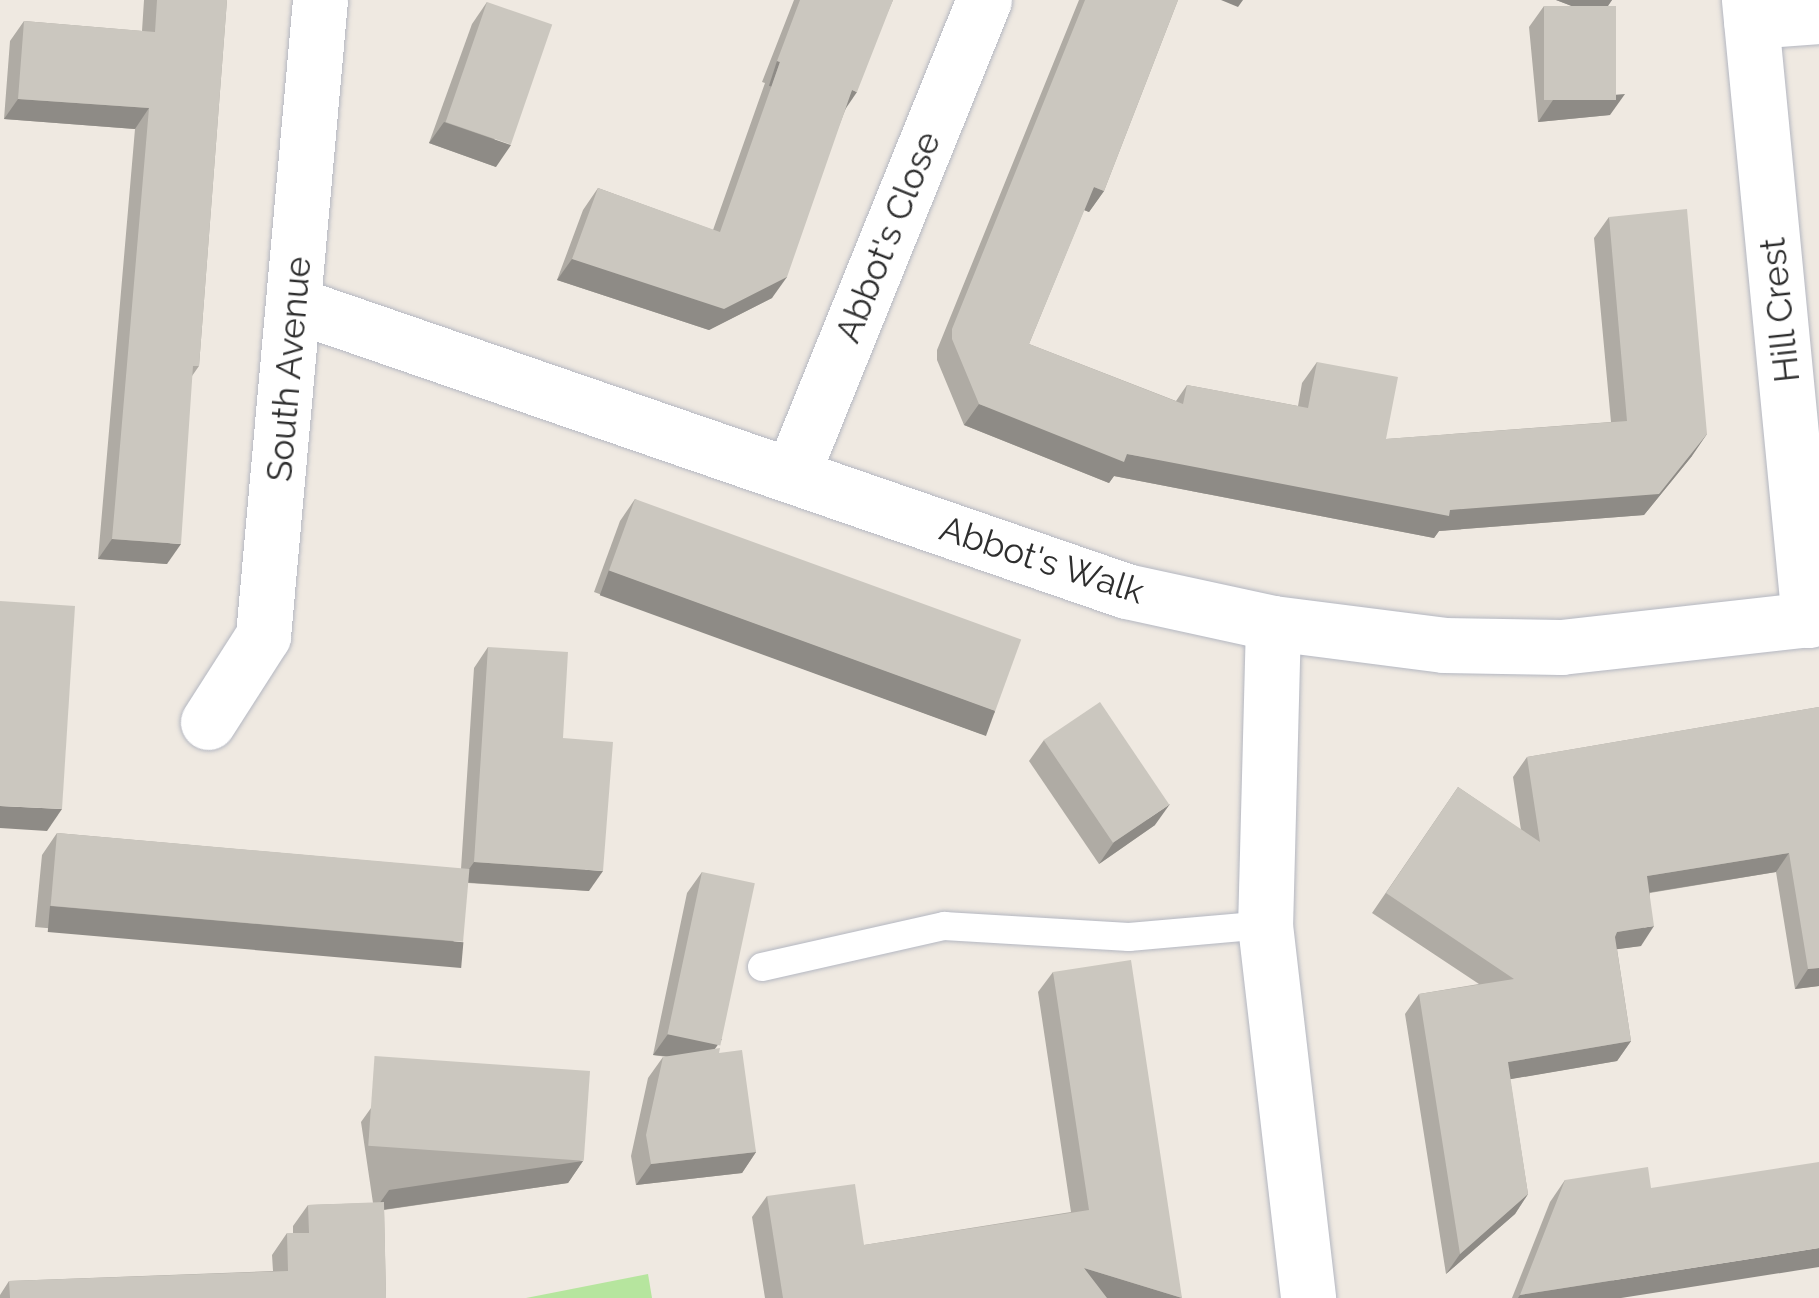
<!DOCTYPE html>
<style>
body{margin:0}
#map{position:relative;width:1819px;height:1298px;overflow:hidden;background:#efe9e1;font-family:Raleway,sans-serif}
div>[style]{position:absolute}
.green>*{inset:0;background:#b6e59e}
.roads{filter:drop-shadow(0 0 2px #b4b7c1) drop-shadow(0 0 2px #b4b7c1)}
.lane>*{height:28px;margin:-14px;padding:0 14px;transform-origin:14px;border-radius:14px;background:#fff}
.street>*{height:55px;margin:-27.5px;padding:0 27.5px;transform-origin:27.5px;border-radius:27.5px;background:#fff}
.wall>*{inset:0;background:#afaba4}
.shaded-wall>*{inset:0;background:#8e8b86;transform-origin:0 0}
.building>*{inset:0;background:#cbc7bf;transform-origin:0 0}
span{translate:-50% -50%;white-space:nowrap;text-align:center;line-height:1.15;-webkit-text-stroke:10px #fff;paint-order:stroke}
.street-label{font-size:35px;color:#2e2e2e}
</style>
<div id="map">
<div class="green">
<div style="clip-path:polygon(648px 1274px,652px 1298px,526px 1298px)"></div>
</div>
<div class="roads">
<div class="lane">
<div style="left:762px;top:967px;width:187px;rotate:-12.7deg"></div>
<div style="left:944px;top:926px;width:185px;rotate:3.4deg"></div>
<div style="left:1129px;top:937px;width:137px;rotate:-5deg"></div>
</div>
<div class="street">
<div style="left:1749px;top:0;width:623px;rotate:84.47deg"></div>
<div style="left:1751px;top:21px;width:68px;rotate:-4.2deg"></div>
<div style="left:296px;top:305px;width:878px;rotate:19.01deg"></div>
<div style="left:1126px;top:591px;width:150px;rotate:12.3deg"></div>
<div style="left:1273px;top:623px;width:172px;rotate:7.3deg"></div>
<div style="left:1444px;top:645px;width:117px;rotate:1deg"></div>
<div style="left:1561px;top:647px;width:260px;rotate:-6.4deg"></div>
<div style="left:792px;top:474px;width:511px;rotate:-67.95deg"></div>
<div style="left:1273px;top:623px;width:302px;rotate:91.5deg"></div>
<div style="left:1265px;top:925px;width:375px;rotate:83.4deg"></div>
<div style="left:208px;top:722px;width:102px;rotate:-57.4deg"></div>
<div style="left:263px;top:636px;width:639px;rotate:-84.88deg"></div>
</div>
</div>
<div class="wall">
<div style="clip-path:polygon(144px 0,227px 0,199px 366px,192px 376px,167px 564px,98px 559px,135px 129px,4px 119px,10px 41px,24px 21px,142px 31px)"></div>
<div style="clip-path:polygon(794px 0,893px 0,846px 108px,772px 298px,709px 330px,557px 280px,583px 210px,598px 188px,713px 230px,765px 83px,762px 82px)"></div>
<div style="clip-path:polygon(1079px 0,1178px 0,1104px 191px,1089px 212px,1084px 210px,1029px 344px,1176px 401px,1187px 385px,1298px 406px,1302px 383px,1317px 362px,1386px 439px,1611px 422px,1594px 238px,1609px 217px,1692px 456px,1644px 515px,1439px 531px,1434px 538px,1114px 476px,1109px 483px,964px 425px,937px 360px,937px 350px)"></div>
<div style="clip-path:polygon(1556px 0,1612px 0,1608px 6px,1610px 115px,1538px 122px,1529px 27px,1544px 6px,1572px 6px)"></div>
<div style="clip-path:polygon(487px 2px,496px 167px,429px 143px,472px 24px)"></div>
<div style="clip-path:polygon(635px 499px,995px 712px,981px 734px,594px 592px,620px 521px)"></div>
<div style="clip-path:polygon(488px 647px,563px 738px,589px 891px,468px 883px,448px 964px,35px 927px,42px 855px,57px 833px,461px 869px,474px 668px)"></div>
<div style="clip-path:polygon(1819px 707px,1819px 986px,1795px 989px,1776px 872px,1650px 893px,1641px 946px,1617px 949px,1631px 1041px,1617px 1061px,1510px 1079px,1528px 1194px,1515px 1214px,1446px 1274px,1405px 1014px,1419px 994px,1479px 984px,1372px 913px,1458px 787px,1521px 830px,1513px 777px,1527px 757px)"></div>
<div style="clip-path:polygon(1044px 740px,1155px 825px,1099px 864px,1029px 761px)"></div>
<div style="clip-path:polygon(702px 872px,715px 1049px,719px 1053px,756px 1152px,742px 1173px,636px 1185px,631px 1156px,648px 1078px,663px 1057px,667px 1057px,653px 1055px,687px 893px)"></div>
<div style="clip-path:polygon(1053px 972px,1182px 1298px,765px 1298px,752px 1217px,767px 1196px,864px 1245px,1071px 1212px,1038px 992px)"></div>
<div style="clip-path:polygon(376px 1101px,583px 1161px,568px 1183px,384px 1210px,386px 1298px,0 1298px,0 1295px,9px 1281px,273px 1271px,272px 1255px,287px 1233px,293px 1233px,293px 1226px,308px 1205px,373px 1203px,361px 1122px)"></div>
<div style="clip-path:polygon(1565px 1180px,1621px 1298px,1512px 1298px,1550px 1202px)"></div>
</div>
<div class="shaded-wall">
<div style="clip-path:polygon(1221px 0,1243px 0,1238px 7px)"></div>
<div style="clip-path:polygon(1556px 0,1612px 0,1600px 17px)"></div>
<div style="left:777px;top:61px;width:3px;height:26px;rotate:18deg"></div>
<div style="clip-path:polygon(852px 90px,857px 92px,842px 114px)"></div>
<div style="clip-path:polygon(1625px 94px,1610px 115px,1538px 122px,1553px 100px)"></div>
<div style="clip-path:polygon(18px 99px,149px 108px,135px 129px,4px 119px)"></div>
<div style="clip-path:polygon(444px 122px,511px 145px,496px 167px,429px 143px)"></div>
<div style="clip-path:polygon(1094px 187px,1104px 191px,1089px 212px,1079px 208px)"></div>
<div style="clip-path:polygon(572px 259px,787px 277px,772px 298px,709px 330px,557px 280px)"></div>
<div style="clip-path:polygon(979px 404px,1127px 454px,1450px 510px,1707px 434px,1692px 456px,1644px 515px,1439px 531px,1434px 538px,1114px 476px,1109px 483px,964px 425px)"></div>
<div style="clip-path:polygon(112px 539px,181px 544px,167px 564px,98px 559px)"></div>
<div style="left:609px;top:570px;width:411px;height:27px;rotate:20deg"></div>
<div style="clip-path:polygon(1170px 804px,1155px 825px,1099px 864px,1114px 842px)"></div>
<div style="clip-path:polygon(0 806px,62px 809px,47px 831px,0 828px)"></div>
<div style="clip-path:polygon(1789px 853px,1776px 872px,1634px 895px,1647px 876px)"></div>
<div style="clip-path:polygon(474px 862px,603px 871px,589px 891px,460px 882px)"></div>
<div style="left:50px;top:906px;width:415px;height:26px;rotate:5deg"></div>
<div style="clip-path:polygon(1654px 926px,1641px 946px,1604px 951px,1617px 932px)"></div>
<div style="clip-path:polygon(1819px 968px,1819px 986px,1795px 989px,1808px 969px)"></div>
<div style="clip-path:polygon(668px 1034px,722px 1039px,707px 1060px,653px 1055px)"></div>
<div style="clip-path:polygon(1631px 1041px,1617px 1061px,1494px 1082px,1508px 1062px)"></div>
<div style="clip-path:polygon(756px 1152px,742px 1173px,636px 1185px,651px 1164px)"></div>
<div style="clip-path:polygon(583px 1161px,568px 1183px,374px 1211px,389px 1190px)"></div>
<div style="clip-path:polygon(1528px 1194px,1515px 1214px,1446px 1274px,1460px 1254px)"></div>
<div style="clip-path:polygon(1819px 1248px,1819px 1267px,1621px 1298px,1518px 1298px,1520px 1295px)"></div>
<div style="clip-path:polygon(1084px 1268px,1182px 1298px,1100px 1298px)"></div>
</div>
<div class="building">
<div style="clip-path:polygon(157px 0,227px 0,199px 366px,193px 366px,181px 544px,112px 539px,149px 108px,18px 99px,24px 21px,155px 32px)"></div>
<div style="clip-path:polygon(800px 0,893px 0,857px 92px,852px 90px,787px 277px,724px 309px,572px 259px,598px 188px,720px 232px,780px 62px,777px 61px)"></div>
<div style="clip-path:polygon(1085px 0,1178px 0,1104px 191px,1094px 187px,1029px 344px,1183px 404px,1187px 385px,1308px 408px,1317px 362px,1398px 377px,1386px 439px,1627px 421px,1609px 217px,1687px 209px,1707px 434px,1659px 494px,1450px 510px,1449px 516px,1127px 454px,1124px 462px,979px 404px,952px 339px,952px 329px)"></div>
<div style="left:487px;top:2px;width:69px;height:127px;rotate:19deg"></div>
<div style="left:1544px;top:6px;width:72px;height:94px"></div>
<div style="left:635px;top:499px;width:411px;height:76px;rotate:20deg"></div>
<div style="clip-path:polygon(0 601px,75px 606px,62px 809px,0 806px)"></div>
<div style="clip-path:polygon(488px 647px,568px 652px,563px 738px,613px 742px,603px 871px,474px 862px)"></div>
<div style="left:1100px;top:702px;width:124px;height:68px;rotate:56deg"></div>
<div style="clip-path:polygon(1819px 707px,1819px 968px,1808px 969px,1789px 853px,1647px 876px,1654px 926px,1617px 932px,1615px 937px,1631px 1041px,1508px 1062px,1528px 1194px,1460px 1254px,1419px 994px,1514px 979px,1386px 893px,1458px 787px,1540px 842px,1527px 757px)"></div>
<div style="left:57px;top:833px;width:414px;height:73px;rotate:5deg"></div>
<div style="left:702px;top:872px;width:54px;height:166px;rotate:12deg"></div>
<div style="clip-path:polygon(1131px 960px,1182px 1298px,1084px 1268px,1107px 1298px,783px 1298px,767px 1196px,855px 1184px,864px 1245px,1089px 1210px,1053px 972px)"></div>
<div style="clip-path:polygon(720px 1048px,719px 1053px,742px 1050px,756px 1152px,651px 1164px,646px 1135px,663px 1057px)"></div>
<div style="left:590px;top:1071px;width:90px;height:216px;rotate:94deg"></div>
<div style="clip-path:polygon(1819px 1162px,1819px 1248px,1520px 1295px,1565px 1180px,1648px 1167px,1651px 1188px)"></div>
<div style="clip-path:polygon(384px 1202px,386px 1298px,10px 1298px,9px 1281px,288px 1271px,287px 1233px,309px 1233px,308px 1205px)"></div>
</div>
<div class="street-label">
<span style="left:888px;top:237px;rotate:-68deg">Abbot's Close</span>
<span style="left:1780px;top:310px;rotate:-96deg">Hill Crest</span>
<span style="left:289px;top:369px;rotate:-85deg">South Avenue</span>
<span style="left:1042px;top:560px;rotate:18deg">Abbot's Walk</span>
</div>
</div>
